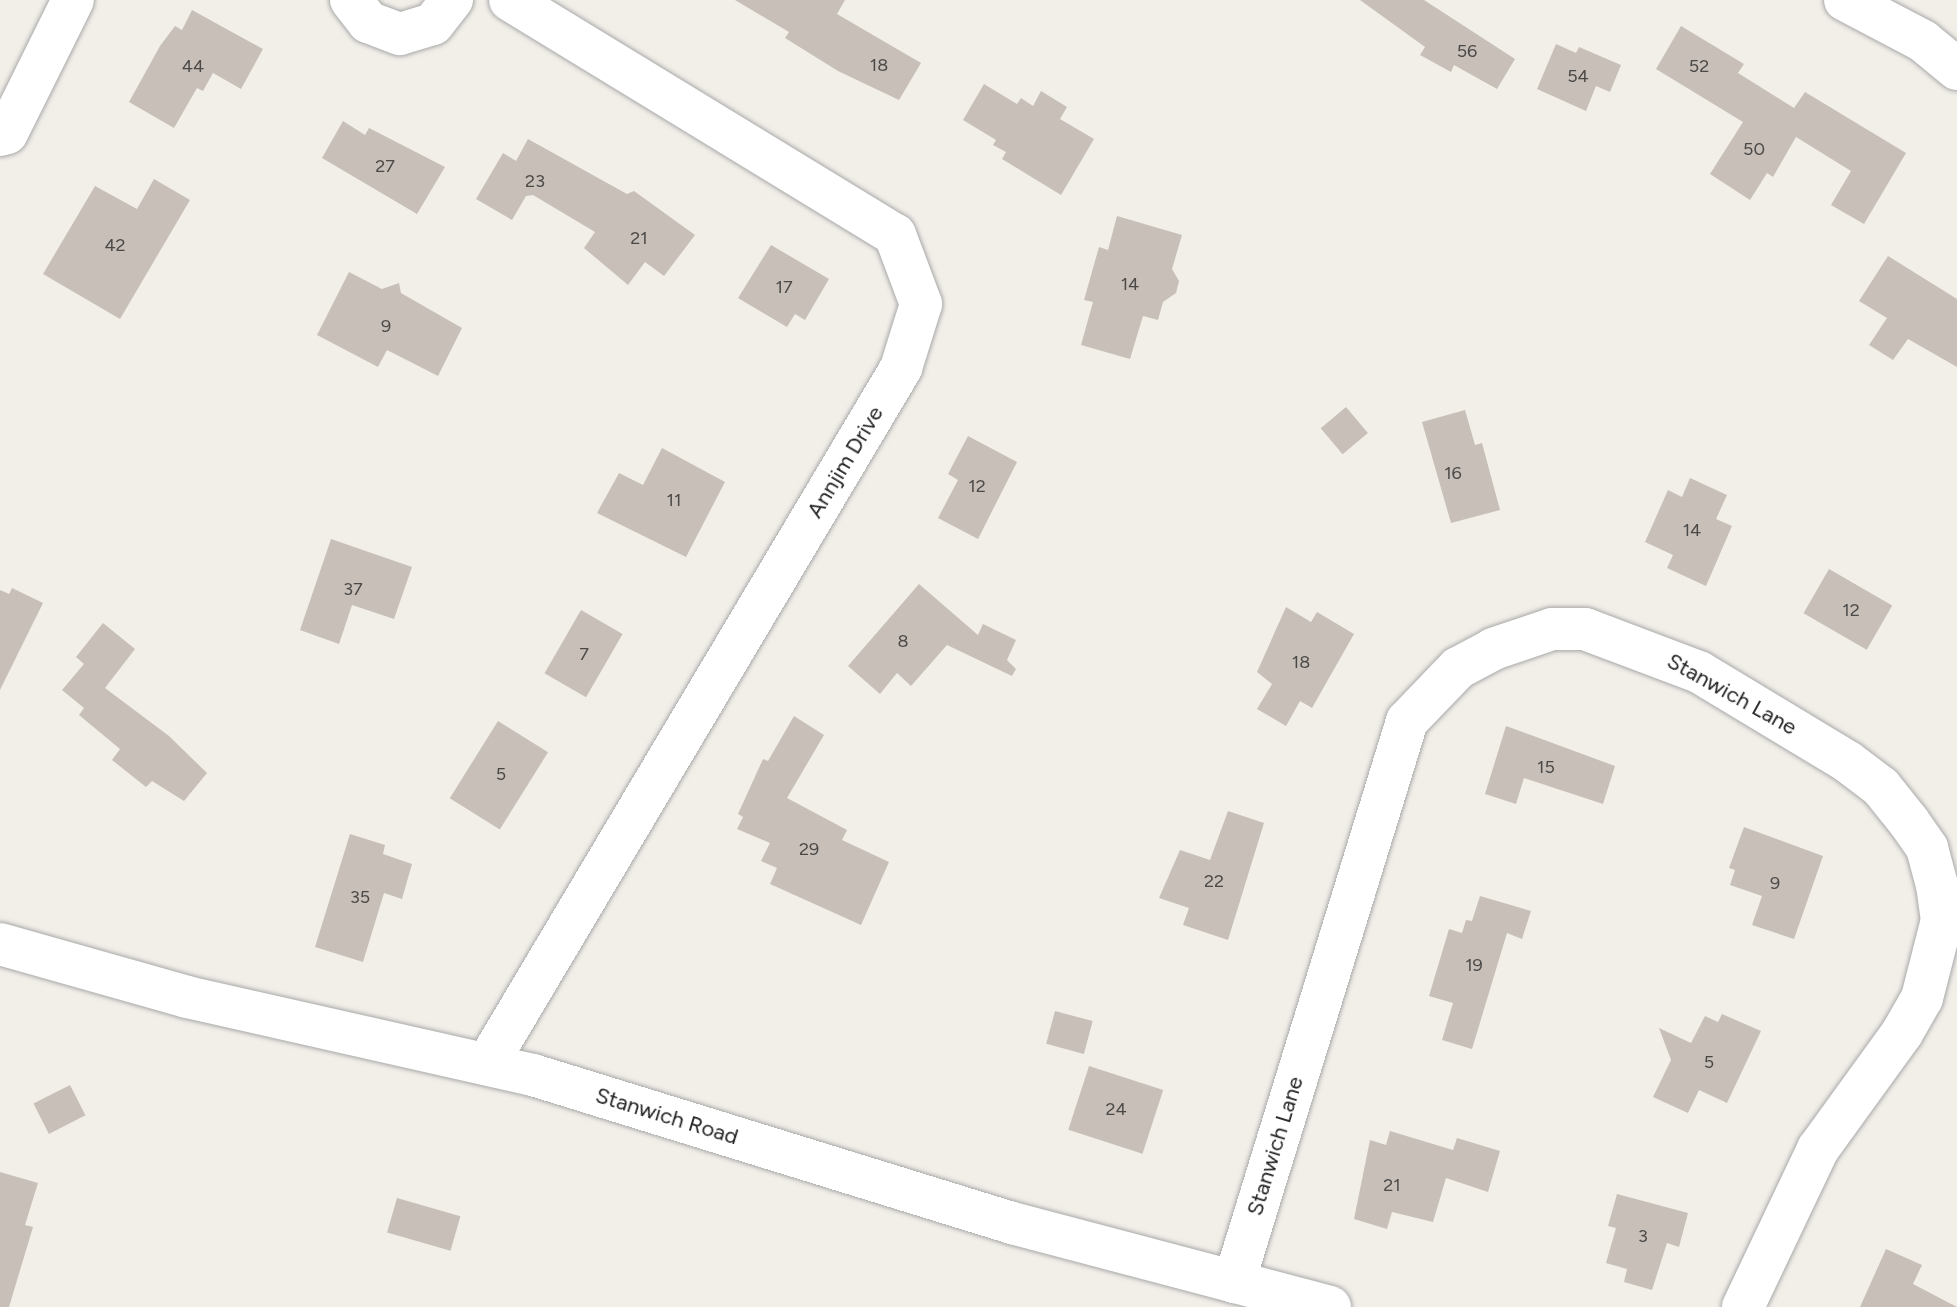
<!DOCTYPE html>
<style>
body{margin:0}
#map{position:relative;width:1957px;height:1307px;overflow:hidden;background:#f2efe9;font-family:Figtree,sans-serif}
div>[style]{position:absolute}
.building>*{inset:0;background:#c7bfb8;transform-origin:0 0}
.roads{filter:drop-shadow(0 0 2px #a9a9a9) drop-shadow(0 0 2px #a9a9a9)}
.minor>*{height:42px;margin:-21px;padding:0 21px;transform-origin:21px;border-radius:21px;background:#fff}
span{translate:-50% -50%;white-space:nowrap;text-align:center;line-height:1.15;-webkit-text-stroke:6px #fff;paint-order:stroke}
.number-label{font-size:18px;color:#4b4948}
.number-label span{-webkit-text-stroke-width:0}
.street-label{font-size:22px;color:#222}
</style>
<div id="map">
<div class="building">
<div style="clip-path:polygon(735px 0,845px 0,837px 14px,921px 63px,899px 100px,838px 71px,785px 38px,789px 32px)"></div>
<div style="clip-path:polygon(1360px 0,1424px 0,1515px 59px,1497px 89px,1454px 65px,1451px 72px,1420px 55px,1425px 47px)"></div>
<div style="clip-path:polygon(192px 10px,263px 49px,241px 89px,213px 73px,203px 91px,197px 88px,174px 128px,129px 102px,160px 46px,175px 26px,182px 30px)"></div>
<div style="clip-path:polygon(1681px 26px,1744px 64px,1738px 73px,1794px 108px,1805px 92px,1906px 153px,1864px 224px,1831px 205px,1851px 171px,1796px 137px,1773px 177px,1767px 173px,1750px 200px,1710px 174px,1743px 122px,1656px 69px)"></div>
<div style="clip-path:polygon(1556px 44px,1576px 53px,1579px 47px,1621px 65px,1610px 92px,1596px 86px,1586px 111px,1537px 89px)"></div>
<div style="clip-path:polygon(984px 84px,1017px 104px,1021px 98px,1033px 106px,1041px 91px,1067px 107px,1060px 119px,1094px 139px,1061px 195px,1002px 159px,1006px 152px,993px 145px,996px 140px,963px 120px)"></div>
<div style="clip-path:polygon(343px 121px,365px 135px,369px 128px,445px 167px,417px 214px,322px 158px)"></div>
<div style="clip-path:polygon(528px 139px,627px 194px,634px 191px,695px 235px,664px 276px,645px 262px,628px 285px,584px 248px,595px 232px,533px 195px,526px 196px,512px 220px,476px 199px,503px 153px,516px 161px)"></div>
<div style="clip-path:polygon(154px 179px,190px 200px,120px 319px,43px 274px,95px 186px,137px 209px)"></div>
<div style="clip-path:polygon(1117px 216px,1182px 235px,1172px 269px,1179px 281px,1176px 293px,1163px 302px,1158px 320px,1143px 316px,1130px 359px,1081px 345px,1093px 302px,1084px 300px,1099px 247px,1108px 250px)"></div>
<div style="clip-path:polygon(771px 245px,829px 279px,805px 320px,795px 314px,787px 327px,738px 298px)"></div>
<div style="clip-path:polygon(1888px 256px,1957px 299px,1957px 367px,1908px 339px,1893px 360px,1869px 345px,1887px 318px,1859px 301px)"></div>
<div style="clip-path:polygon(349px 272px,382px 289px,399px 283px,401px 293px,462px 328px,438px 376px,387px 350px,378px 367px,317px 335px)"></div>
<div style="left:1346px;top:407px;width:34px;height:33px;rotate:50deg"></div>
<div style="clip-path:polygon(1465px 410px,1475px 445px,1482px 443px,1500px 510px,1451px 523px,1422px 422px)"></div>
<div style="clip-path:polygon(968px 436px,1017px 462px,978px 539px,938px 518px,958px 480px,948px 474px)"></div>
<div style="clip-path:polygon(662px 448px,725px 482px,686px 557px,597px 513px,619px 473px,643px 485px)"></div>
<div style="clip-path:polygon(1690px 478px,1727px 495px,1716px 519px,1732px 526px,1706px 586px,1667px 568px,1673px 555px,1645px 542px,1668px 490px,1682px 497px)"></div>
<div style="clip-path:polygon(331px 539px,412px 567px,394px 619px,352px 605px,339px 644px,300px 630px)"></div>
<div style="left:1829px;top:569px;width:73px;height:51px;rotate:30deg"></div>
<div style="clip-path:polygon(919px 584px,978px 635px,983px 624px,1016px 640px,1007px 660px,1016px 669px,1012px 676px,947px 645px,911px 686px,897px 673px,880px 694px,848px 666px)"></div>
<div style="clip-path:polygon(12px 588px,43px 603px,0 690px,0 590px,9px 594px)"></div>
<div style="clip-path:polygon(1286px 607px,1311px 622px,1317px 612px,1354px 634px,1312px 708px,1300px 701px,1286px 726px,1257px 709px,1272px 684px,1257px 672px)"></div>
<div style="left:581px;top:610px;width:48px;height:73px;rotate:30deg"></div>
<div style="clip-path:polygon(103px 623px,135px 649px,105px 688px,169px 736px,207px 773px,184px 801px,152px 781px,146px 787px,112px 760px,120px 749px,79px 715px,84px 708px,62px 690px,84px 664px,76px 657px)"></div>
<div style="clip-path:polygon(794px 716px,824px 735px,787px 798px,847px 830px,842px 840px,889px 862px,861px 925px,770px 884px,777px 868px,761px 861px,770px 843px,737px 829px,743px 817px,738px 814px,763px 759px,768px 761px)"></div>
<div style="left:498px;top:721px;width:59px;height:91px;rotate:32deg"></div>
<div style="clip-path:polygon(1506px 726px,1615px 766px,1603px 804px,1524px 778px,1516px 804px,1485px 794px)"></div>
<div style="clip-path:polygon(1228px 811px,1264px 823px,1228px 940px,1183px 925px,1189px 908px,1159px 898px,1180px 850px,1210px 860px)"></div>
<div style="clip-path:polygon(1744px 827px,1823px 856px,1794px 939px,1752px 925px,1762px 896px,1730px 885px,1735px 870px,1729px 868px)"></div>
<div style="clip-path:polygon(350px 834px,385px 845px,383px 854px,412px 864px,402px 899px,384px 893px,363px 962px,315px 947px)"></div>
<div style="clip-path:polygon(1480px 896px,1531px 911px,1522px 939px,1507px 933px,1472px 1049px,1442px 1040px,1453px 1003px,1429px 996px,1449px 929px,1462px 933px,1466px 920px,1472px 921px)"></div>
<div style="left:1055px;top:1011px;width:39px;height:34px;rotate:15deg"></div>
<div style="clip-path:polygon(1722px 1014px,1761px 1031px,1727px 1103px,1699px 1090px,1688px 1113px,1653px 1097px,1671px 1060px,1659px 1028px,1691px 1043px,1705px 1016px,1718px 1022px)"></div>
<div style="left:1089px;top:1066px;width:78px;height:67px;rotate:18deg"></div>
<div style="left:70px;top:1085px;width:34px;height:41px;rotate:63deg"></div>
<div style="clip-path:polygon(1390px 1131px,1453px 1150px,1457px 1138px,1500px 1151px,1488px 1192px,1446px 1178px,1433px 1222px,1392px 1212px,1387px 1229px,1354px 1219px,1370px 1140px,1386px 1145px)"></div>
<div style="clip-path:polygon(0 1172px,38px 1183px,25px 1225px,33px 1227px,9px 1307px,0 1307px)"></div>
<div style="clip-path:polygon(1617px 1194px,1688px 1213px,1679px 1247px,1667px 1243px,1652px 1290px,1624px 1282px,1627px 1269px,1606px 1263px,1616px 1228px,1608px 1226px)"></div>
<div style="left:397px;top:1198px;width:66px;height:36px;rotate:16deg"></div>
<div style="clip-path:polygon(1886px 1249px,1922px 1265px,1913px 1284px,1957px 1307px,1860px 1307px)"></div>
</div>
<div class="roads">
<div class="minor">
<div style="left:351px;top:0;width:28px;rotate:52deg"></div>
<div style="left:368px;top:22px;width:34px;rotate:21deg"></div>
<div style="left:400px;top:34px;width:34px;rotate:-17deg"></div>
<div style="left:433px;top:24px;width:31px;rotate:-52deg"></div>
<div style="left:1845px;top:0;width:88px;rotate:27.7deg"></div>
<div style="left:1923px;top:41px;width:44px;rotate:39.5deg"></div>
<div style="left:0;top:135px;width:7px;rotate:-16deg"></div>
<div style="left:7px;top:133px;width:148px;rotate:-63.6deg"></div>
<div style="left:0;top:944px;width:194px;rotate:15.8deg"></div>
<div style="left:187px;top:997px;width:355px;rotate:12.7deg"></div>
<div style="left:533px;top:1075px;width:501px;rotate:17.17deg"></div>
<div style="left:1012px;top:1223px;width:329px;rotate:14.8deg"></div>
<div style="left:487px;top:1064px;width:810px;rotate:-59.25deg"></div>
<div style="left:901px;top:368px;width:67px;rotate:-72.6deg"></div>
<div style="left:921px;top:304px;width:74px;rotate:-110.6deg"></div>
<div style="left:895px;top:235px;width:451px;rotate:-148.6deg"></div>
<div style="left:1234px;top:1282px;width:587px;rotate:-72.86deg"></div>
<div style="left:1407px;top:721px;width:74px;rotate:-46.1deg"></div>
<div style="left:1458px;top:668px;width:40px;rotate:-28deg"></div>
<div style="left:1493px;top:649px;width:62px;rotate:-18.7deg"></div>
<div style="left:1552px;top:629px;width:33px"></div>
<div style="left:1585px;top:629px;width:122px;rotate:20.7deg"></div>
<div style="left:1699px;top:672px;width:174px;rotate:31.1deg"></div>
<div style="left:1848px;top:762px;width:41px;rotate:37.1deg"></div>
<div style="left:1881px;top:787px;width:45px;rotate:51.3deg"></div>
<div style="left:1909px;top:822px;width:32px;rotate:55deg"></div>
<div style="left:1927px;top:848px;width:38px;rotate:75deg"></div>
<div style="left:1937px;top:885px;width:35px;rotate:82deg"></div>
<div style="left:1942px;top:920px;width:81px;rotate:104.4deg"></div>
<div style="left:1922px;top:998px;width:40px;rotate:119.7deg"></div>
<div style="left:1902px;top:1033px;width:143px;rotate:125.9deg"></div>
<div style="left:1818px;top:1149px;width:175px;rotate:115.4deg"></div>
</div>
</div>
<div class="number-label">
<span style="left:1467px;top:51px">56</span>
<span style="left:879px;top:65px">18</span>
<span style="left:193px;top:66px">44</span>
<span style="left:1699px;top:66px">52</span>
<span style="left:1578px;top:76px">54</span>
<span style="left:1754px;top:149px">50</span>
<span style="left:385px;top:166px">27</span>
<span style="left:535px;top:181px">23</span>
<span style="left:639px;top:238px">21</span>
<span style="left:115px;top:245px">42</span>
<span style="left:1130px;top:284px">14</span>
<span style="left:784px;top:287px">17</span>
<span style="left:386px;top:326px">9</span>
<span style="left:1453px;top:473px">16</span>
<span style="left:977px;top:486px">12</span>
<span style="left:674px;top:500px">11</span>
<span style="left:1692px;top:530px">14</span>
<span style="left:353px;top:589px">37</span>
<span style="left:1851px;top:610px">12</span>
<span style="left:903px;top:641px">8</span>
<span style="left:584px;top:654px">7</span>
<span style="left:1301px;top:662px">18</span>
<span style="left:1546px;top:767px">15</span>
<span style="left:501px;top:774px">5</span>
<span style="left:809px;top:849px">29</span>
<span style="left:1214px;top:881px">22</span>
<span style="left:1775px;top:883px">9</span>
<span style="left:360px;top:897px">35</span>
<span style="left:1474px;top:965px">19</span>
<span style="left:1709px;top:1062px">5</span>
<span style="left:1116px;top:1109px">24</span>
<span style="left:1392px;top:1185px">21</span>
<span style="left:1643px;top:1236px">3</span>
</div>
<div class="street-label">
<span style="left:845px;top:462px;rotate:-59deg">Annjim Drive</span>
<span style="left:1732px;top:694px;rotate:29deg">Stanwich Lane</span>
<span style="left:667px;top:1116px;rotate:17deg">Stanwich Road</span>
<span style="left:1275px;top:1146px;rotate:-73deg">Stanwich Lane</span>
</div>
</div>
